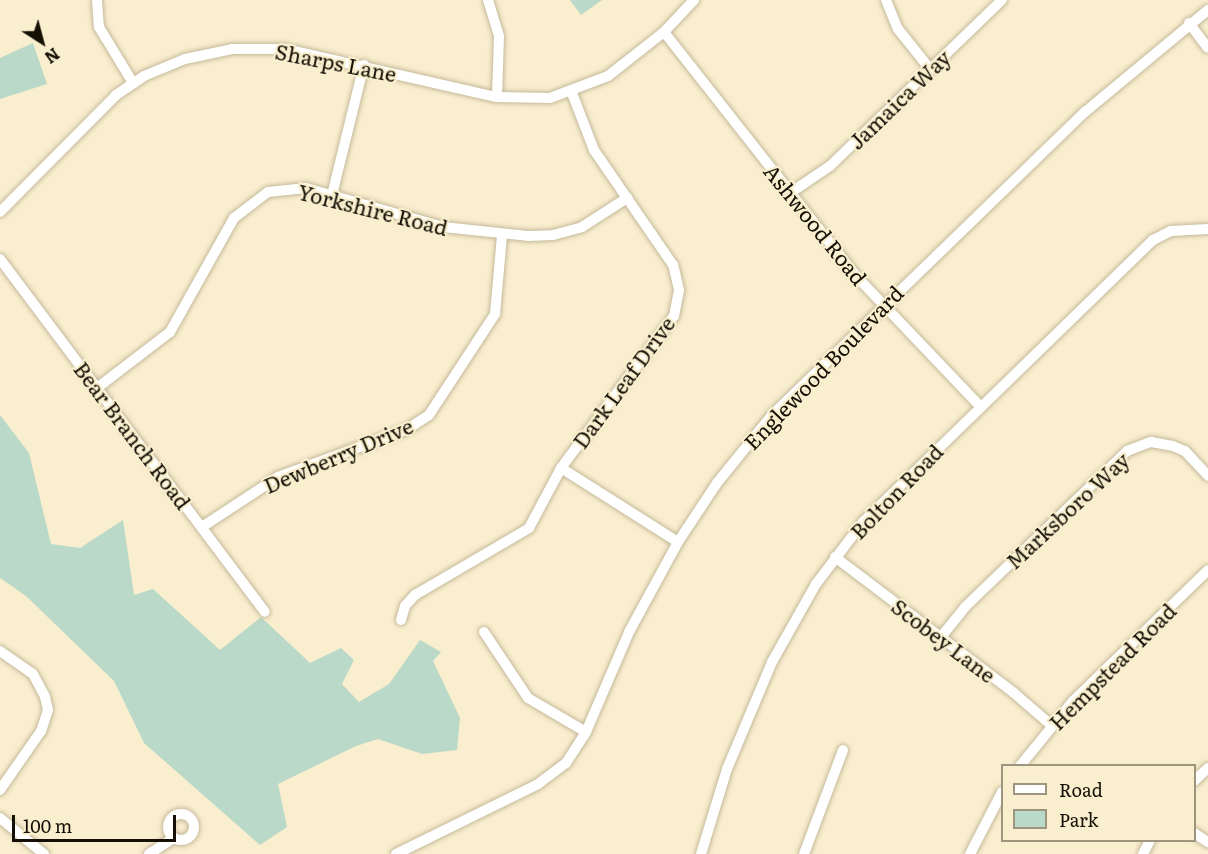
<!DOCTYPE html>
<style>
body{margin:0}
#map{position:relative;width:1208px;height:854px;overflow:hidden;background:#f9eece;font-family:Literata,serif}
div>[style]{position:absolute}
.green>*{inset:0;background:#bad9c8}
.roads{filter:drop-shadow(0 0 2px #c5ba9b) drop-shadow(0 0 2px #c5ba9b)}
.street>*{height:10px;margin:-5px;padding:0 5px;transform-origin:5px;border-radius:5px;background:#fff}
.street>.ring{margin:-5px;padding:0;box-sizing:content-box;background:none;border:10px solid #fff;border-radius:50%}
span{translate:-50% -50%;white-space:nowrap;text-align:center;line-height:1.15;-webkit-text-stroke:4.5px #f9eece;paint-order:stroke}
.street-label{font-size:21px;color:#141006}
.legend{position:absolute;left:1001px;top:764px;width:195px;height:78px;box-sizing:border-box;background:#f9eece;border:2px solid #9d957e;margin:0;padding:8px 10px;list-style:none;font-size:18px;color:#141006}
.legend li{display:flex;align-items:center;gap:12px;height:30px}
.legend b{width:30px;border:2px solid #9d957e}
.north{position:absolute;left:12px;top:12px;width:60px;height:60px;-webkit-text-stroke:4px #f9eece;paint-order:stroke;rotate:144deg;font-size:16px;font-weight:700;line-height:24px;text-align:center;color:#141006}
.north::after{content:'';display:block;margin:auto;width:21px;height:27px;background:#141006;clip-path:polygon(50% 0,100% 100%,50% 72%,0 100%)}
.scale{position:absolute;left:12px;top:815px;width:164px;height:27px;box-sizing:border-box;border:3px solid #141006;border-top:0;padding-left:8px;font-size:18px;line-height:21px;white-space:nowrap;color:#141006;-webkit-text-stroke:4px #f9eece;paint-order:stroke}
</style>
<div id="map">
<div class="green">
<div style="clip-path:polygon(570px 0,602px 0,581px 15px)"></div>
<div style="clip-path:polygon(33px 43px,47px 84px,0 99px,0 58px)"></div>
<div style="clip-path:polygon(0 415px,29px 453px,51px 544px,80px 548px,123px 520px,134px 595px,153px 589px,220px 650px,261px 617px,310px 663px,341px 648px,354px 660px,342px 684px,359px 702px,389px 684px,420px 640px,441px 652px,433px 661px,460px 718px,457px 750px,422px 754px,378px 739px,356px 746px,278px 784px,287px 827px,260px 845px,144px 743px,114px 681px,26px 596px,0 578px)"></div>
</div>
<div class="roads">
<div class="street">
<div style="left:97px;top:0;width:27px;rotate:86deg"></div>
<div style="left:99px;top:27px;width:66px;rotate:58.7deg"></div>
<div style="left:488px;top:0;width:38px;rotate:73deg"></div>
<div style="left:499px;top:36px;width:61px;rotate:91.9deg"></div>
<div style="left:886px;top:0;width:31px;rotate:68deg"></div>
<div style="left:898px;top:29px;width:51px;rotate:51.3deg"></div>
<div style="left:1189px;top:23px;width:31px;rotate:53deg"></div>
<div style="left:664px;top:32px;width:312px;rotate:51.8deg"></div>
<div style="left:857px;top:277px;width:178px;rotate:46.4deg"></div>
<div style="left:790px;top:193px;width:48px;rotate:-34deg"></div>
<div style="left:830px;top:166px;width:239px;rotate:-44deg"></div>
<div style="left:332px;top:195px;width:134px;rotate:-76.2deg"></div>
<div style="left:0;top:212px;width:165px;rotate:-45.2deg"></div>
<div style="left:116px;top:95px;width:34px;rotate:-34deg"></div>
<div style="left:144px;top:76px;width:44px;rotate:-22.5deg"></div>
<div style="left:185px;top:59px;width:48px;rotate:-12deg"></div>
<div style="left:232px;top:49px;width:53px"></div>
<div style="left:285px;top:49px;width:217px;rotate:12.8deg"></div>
<div style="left:497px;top:97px;width:53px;rotate:1.1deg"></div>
<div style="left:550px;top:98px;width:62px;rotate:-20.8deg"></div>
<div style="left:608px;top:76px;width:71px;rotate:-38.2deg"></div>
<div style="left:664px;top:32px;width:44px;rotate:-46.8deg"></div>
<div style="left:0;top:259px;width:441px;rotate:53.1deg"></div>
<div style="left:97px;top:388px;width:92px;rotate:-37.5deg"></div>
<div style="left:170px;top:332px;width:131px;rotate:-60.7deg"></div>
<div style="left:234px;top:218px;width:43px;rotate:-37.4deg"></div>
<div style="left:268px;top:192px;width:38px;rotate:-6deg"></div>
<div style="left:306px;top:188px;width:142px;rotate:15.9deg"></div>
<div style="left:443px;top:227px;width:85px;rotate:6deg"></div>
<div style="left:528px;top:236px;width:25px;rotate:-2deg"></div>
<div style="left:553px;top:235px;width:30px;rotate:-15deg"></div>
<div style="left:582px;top:227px;width:54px;rotate:-32.8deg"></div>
<div style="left:561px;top:468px;width:138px;rotate:32.3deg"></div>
<div style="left:202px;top:527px;width:91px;rotate:-33.3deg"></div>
<div style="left:278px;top:477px;width:136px;rotate:-20.2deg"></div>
<div style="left:406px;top:430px;width:27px;rotate:-33deg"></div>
<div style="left:429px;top:415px;width:121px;rotate:-56.8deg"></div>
<div style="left:495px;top:314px;width:79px;rotate:-84.9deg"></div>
<div style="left:835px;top:557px;width:225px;rotate:37.2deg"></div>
<div style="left:1014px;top:693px;width:49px;rotate:40.9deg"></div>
<div style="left:401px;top:620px;width:15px;rotate:-74deg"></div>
<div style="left:405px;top:606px;width:15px;rotate:-48deg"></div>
<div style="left:415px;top:595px;width:132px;rotate:-30.4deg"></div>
<div style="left:529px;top:528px;width:68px;rotate:-61.9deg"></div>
<div style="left:561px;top:468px;width:189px;rotate:-53.4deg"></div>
<div style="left:674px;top:316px;width:26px;rotate:-79deg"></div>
<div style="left:679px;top:290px;width:26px;rotate:-103deg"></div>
<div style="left:673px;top:265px;width:140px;rotate:-124.5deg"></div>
<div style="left:594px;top:150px;width:61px;rotate:-111.1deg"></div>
<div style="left:484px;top:632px;width:79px;rotate:56.3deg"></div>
<div style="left:528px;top:698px;width:67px;rotate:30.4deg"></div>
<div style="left:941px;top:637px;width:38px;rotate:-51deg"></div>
<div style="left:965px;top:607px;width:225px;rotate:-43.9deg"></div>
<div style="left:1127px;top:451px;width:26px;rotate:-21deg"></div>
<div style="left:1151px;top:442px;width:22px;rotate:10deg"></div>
<div style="left:1173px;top:446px;width:13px;rotate:23deg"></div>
<div style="left:1185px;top:451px;width:34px;rotate:47deg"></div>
<div style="left:0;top:651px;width:40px;rotate:34.9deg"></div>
<div style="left:33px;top:674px;width:26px;rotate:62deg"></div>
<div style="left:45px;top:697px;width:13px;rotate:77deg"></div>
<div style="left:48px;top:710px;width:22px;rotate:108deg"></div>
<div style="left:41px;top:731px;width:72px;rotate:124.8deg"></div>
<div style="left:1020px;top:766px;width:84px;rotate:-50.8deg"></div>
<div style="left:1073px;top:701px;width:188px;rotate:-44.1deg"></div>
<div style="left:1194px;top:781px;width:19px;rotate:-43deg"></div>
<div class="ring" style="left:168px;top:814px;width:16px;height:16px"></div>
<div style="left:0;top:818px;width:57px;rotate:39.3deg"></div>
<div style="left:1194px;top:833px;width:17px;rotate:33deg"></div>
<div style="left:149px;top:854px;width:30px;rotate:-33deg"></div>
<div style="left:396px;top:854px;width:158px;rotate:-26.2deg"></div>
<div style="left:538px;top:784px;width:35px;rotate:-37deg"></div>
<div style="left:566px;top:763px;width:37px;rotate:-57deg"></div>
<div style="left:586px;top:732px;width:109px;rotate:-66.7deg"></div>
<div style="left:629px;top:632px;width:102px;rotate:-61.4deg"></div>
<div style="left:678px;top:542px;width:71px;rotate:-56.5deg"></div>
<div style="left:717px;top:483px;width:87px;rotate:-51deg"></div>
<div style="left:772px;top:415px;width:436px;rotate:-44.1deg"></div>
<div style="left:1085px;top:112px;width:160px;rotate:-39.7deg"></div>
<div style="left:701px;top:854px;width:89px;rotate:-73deg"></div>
<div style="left:727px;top:769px;width:116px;rotate:-67.2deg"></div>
<div style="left:772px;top:662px;width:90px;rotate:-60.6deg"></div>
<div style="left:816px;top:584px;width:78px;rotate:-52.8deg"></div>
<div style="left:863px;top:522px;width:405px;rotate:-44.2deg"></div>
<div style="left:1153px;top:240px;width:20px;rotate:-27deg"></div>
<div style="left:1171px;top:231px;width:37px;rotate:-3deg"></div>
<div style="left:804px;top:854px;width:111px;rotate:-69.4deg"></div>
<div style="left:970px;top:854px;width:70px;rotate:-62.7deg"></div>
<div style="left:1143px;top:854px;width:16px;rotate:-63deg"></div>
</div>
</div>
<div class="street-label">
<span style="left:336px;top:62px;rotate:11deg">Sharps Lane</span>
<span style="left:899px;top:99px;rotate:-44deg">Jamaica Way</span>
<span style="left:373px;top:209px;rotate:14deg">Yorkshire Road</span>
<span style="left:816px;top:224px;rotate:51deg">Ashwood Road</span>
<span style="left:823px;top:367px;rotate:-46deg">Englewood Boulevard</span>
<span style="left:623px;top:382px;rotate:-54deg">Dark Leaf Drive</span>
<span style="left:133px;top:435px;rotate:53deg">Bear Branch Road</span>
<span style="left:338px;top:455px;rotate:-23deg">Dewberry Drive</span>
<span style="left:896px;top:491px;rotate:-46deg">Bolton Road</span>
<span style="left:1067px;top:510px;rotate:-43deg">Marksboro Way</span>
<span style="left:944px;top:640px;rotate:37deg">Scobey Lane</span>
<span style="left:1112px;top:666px;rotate:-45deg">Hempstead Road</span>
</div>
<ul class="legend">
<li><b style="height:8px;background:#fff"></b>Road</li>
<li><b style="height:16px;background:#bad9c8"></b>Park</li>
</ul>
<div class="north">N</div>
<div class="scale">100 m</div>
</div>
